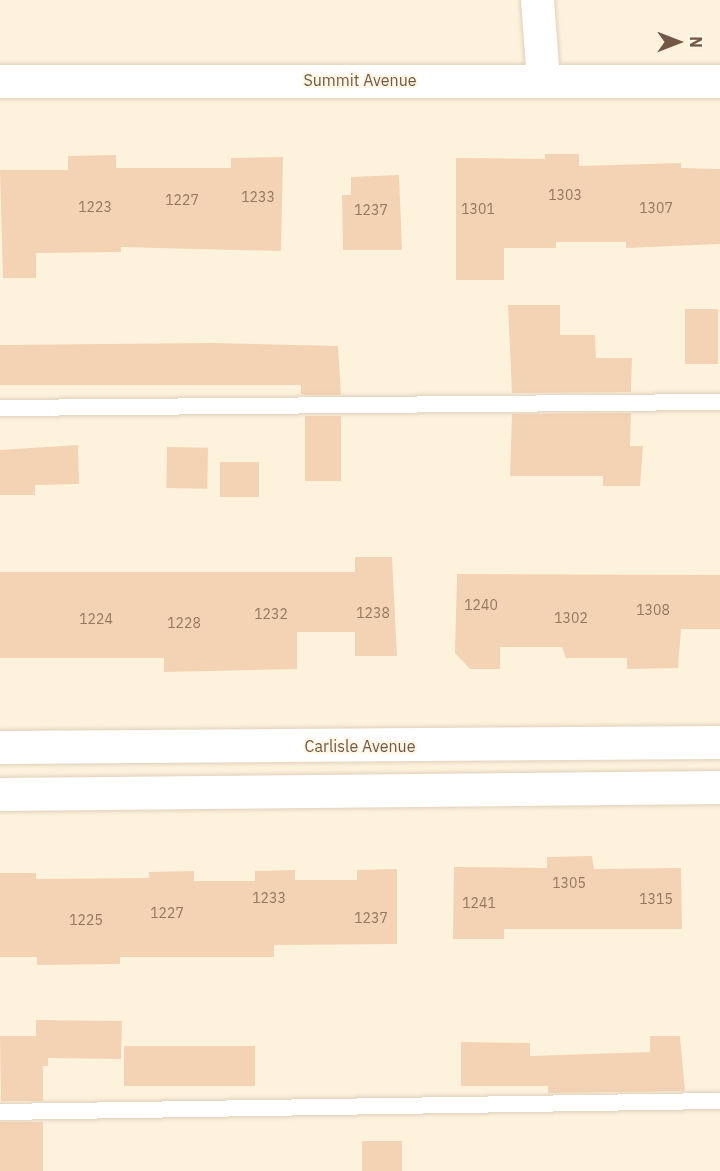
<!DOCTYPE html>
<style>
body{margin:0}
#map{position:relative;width:720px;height:1171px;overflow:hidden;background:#fdf3dd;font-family:"IBM Plex Sans",sans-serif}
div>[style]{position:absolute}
.building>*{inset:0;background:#f4d2b4;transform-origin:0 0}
.roads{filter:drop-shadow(0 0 2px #e1cfba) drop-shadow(0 0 2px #e1cfba)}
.lane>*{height:16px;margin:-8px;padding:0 8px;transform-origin:8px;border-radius:8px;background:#fff}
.street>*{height:33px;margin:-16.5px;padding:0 16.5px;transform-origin:16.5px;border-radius:16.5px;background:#fff}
.secondary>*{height:33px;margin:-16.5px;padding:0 16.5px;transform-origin:16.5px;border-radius:16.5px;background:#fff}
span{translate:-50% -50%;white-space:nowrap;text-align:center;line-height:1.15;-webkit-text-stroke:4.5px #fff7e5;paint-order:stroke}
.number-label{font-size:14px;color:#937761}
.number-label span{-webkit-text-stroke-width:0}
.street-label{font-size:16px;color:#735945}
.north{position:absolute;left:648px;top:12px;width:60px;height:60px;-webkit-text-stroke:4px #fff7e5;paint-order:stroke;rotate:90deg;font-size:16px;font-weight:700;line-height:24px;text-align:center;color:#735945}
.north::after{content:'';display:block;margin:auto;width:21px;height:27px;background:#735945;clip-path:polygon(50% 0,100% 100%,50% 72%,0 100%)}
</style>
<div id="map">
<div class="building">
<div style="clip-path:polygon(545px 154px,579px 154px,579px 166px,681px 163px,681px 168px,720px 169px,720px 244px,626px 248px,626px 242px,556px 242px,556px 248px,504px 248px,504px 280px,456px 280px,456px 158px,545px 159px)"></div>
<div style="clip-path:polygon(116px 155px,116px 168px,231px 168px,231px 158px,283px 157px,281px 251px,121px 247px,121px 252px,36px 253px,36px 278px,3px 278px,0 170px,68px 170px,68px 156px)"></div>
<div style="clip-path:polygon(399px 175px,402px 250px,343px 250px,342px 195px,351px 195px,351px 177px)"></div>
<div style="clip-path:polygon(508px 305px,560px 305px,560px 335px,595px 335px,596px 358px,632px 358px,631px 392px,512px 393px)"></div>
<div style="left:685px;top:309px;width:33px;height:55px"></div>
<div style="clip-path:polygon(213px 343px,338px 346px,341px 395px,306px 395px,301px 394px,301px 385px,0 385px,0 345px)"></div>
<div style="clip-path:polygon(631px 413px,630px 446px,643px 446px,640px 486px,603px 486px,603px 476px,510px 476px,512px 414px)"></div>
<div style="left:305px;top:416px;width:36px;height:65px"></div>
<div style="clip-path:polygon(78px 445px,79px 484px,35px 485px,35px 495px,0 495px,0 450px)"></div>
<div style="left:167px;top:447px;width:41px;height:41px;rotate:1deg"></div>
<div style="left:220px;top:462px;width:39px;height:35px"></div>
<div style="clip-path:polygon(355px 557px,392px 557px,397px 656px,355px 656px,355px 632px,297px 632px,297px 669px,164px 672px,164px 658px,0 658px,0 572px,355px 572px)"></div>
<div style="clip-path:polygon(457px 574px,720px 575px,720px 629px,681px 629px,678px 668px,627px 669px,627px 658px,566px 658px,562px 647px,500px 647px,500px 669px,470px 669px,455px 653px)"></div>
<div style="clip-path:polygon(592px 856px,594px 869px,681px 868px,682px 929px,504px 929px,504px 939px,453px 939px,454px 867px,547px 868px,547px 857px)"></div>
<div style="clip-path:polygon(397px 869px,397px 944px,274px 945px,274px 957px,120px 957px,120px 964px,37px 965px,37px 957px,0 957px,0 873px,36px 873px,36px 879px,149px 878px,149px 872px,194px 871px,194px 881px,255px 881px,255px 871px,295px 870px,295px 880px,357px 880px,357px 870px)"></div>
<div style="clip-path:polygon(36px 1020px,122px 1021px,121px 1059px,48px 1058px,48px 1066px,43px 1066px,43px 1101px,1px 1101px,0 1036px,36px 1036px)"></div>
<div style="clip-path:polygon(650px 1036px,680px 1036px,685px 1091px,548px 1093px,548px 1086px,461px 1086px,461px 1042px,530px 1043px,530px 1056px,650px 1052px)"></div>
<div style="left:255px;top:1046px;width:40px;height:131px;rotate:90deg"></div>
<div style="left:0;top:1122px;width:43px;height:49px"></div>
<div style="left:362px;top:1141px;width:40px;height:30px"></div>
</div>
<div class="roads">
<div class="lane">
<div style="left:0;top:408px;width:720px;rotate:-0.48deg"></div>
<div style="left:0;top:1112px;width:720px;rotate:-0.88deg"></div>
</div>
<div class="street">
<div style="left:537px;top:0;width:80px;rotate:85.7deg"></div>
<div style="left:0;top:81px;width:720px"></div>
</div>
<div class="secondary">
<div style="left:0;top:747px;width:720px;rotate:-0.4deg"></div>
<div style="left:0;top:794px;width:720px;rotate:-0.56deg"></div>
</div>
</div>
<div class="number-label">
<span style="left:565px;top:195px">1303</span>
<span style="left:258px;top:197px">1233</span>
<span style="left:182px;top:200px">1227</span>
<span style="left:95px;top:207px">1223</span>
<span style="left:656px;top:208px">1307</span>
<span style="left:478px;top:209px">1301</span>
<span style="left:371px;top:210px">1237</span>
<span style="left:481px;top:605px">1240</span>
<span style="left:653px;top:610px">1308</span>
<span style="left:373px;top:613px">1238</span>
<span style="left:271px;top:614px">1232</span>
<span style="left:571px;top:618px">1302</span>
<span style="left:96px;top:619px">1224</span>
<span style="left:184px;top:623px">1228</span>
<span style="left:569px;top:883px">1305</span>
<span style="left:269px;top:898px">1233</span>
<span style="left:656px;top:899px">1315</span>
<span style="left:479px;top:903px">1241</span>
<span style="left:167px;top:913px">1227</span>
<span style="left:371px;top:918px">1237</span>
<span style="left:86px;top:920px">1225</span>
</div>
<div class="street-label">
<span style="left:360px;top:80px">Summit Avenue</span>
<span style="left:360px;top:746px">Carlisle Avenue</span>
</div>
<div class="north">N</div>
</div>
